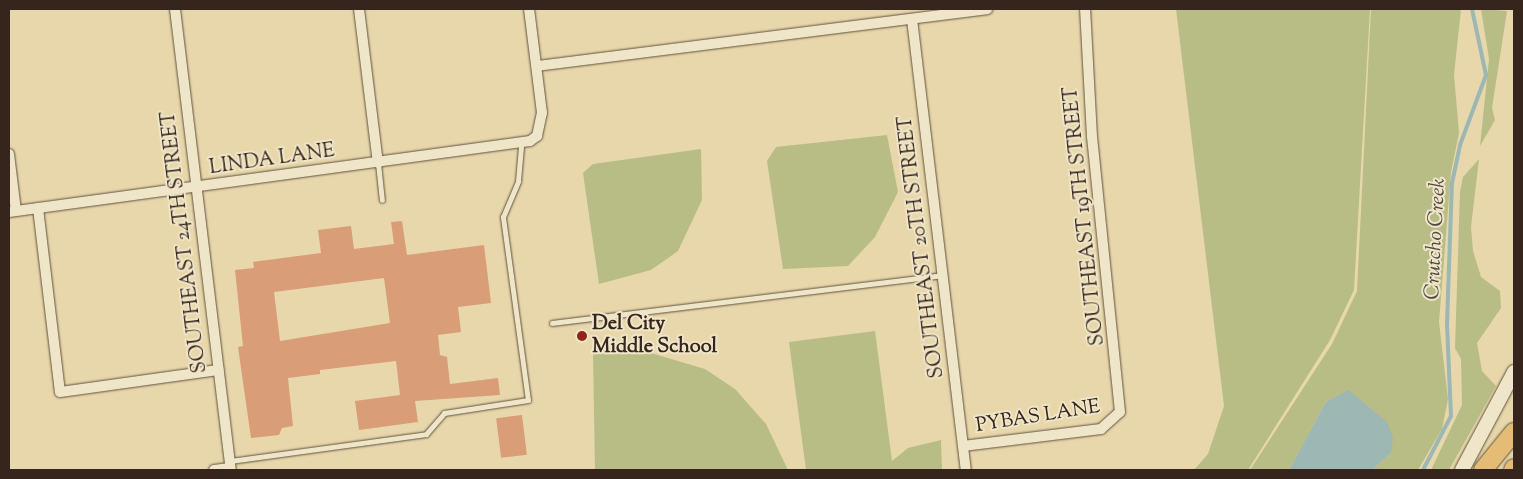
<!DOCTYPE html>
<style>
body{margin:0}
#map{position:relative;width:1523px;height:479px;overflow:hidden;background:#e7d7aa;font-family:"Sorts Mill Goudy",serif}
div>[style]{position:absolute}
.green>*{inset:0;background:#b8bd86}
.water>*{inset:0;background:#9cb7b4}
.stream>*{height:4px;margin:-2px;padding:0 2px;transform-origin:2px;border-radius:2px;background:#9cb7b4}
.building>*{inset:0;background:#d99d78;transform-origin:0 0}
.roads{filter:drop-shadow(0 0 1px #625240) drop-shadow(0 0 1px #625240)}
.lane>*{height:5px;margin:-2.5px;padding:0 2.5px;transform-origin:2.5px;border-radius:2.5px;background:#efe5c8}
.street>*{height:10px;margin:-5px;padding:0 5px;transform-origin:5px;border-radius:5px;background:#efe5c8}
.secondary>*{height:14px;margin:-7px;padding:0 7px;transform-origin:7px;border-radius:7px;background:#efe5c8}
.highway>*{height:18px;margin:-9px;padding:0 9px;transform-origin:9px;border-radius:9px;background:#e4bc75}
.dots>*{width:14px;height:14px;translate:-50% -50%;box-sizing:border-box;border:2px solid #efe5c8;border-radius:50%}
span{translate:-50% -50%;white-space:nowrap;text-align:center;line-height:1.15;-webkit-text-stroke:4px #efe5c8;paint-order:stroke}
.street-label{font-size:20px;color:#36251c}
.poi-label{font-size:20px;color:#36251c;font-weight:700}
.left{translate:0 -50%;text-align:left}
.water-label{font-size:21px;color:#504a42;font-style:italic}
.frame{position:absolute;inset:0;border:10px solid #36251c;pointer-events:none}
</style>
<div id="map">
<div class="green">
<div style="clip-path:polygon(1176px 9px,1370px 9px,1354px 290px,1330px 340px,1248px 470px,1194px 470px,1208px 454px,1224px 406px)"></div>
<div style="clip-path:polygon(1371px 9px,1461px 9px,1454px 75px,1459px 133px,1451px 172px,1439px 322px,1448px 399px,1442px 429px,1418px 470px,1372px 470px,1391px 453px,1344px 394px,1325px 403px,1289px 470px,1250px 470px,1332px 344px,1357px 291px)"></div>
<div style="clip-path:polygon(1481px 9px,1507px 11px,1492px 108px,1495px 120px,1480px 146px,1489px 59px)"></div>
<div style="clip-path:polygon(887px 135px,898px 192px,875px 237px,848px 266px,783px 269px,767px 161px,776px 147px)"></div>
<div style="clip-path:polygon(701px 149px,702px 200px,678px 251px,651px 270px,599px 284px,583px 173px,593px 164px)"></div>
<div style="clip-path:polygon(1479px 159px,1471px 227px,1473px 251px,1481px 277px,1500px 291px,1501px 308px,1477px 343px,1482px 371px,1496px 386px,1449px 470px,1431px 470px,1462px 405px,1461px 359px,1455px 348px,1460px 192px,1463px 177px)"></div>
<div style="clip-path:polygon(875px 331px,892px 461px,908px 448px,941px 440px,942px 470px,806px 470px,789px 342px)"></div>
<div style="clip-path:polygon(644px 351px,705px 369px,735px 389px,766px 424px,788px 470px,595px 470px,593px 352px)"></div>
</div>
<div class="water">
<div style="clip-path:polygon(1348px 390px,1387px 422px,1393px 438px,1391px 453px,1372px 470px,1289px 470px,1325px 403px)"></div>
</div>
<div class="stream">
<div style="left:1423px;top:470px;width:61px;rotate:-62.6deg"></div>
<div style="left:1451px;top:416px;width:92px;rotate:-92.5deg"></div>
<div style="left:1447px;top:324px;width:141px;rotate:-88deg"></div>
<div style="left:1452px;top:183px;width:39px;rotate:-78deg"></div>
<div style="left:1460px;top:145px;width:75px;rotate:-69.6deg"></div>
<div style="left:1486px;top:75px;width:67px;rotate:-102deg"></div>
</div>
<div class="building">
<div style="clip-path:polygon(evenodd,402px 221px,407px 255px,484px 245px,491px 303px,458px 307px,461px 332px,438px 335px,440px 355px,447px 357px,450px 384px,498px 378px,500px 395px,415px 401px,418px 422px,359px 430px,355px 401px,400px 395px,396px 361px,320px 370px,320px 374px,288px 378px,293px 426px,282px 428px,279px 435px,251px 438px,238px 347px,243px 346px,235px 270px,254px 268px,253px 262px,321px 253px,318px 230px,351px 226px,354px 249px,394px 244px,391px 222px,402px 221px,384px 278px,390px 323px,280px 341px,274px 292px,384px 278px)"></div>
<div style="left:522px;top:415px;width:40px;height:26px;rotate:83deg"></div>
</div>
<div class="roads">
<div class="lane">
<div style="left:378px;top:163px;width:37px;rotate:84deg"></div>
<div style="left:552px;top:323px;width:394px;rotate:-7deg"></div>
<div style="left:230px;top:461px;width:198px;rotate:-7.8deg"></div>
<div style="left:426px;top:434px;width:28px;rotate:-49deg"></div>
<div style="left:444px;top:413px;width:85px;rotate:-8.8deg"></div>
<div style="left:528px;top:400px;width:185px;rotate:-97.8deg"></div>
<div style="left:503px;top:217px;width:39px;rotate:-67deg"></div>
<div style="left:518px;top:181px;width:36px;rotate:-85deg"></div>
</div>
<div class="street">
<div style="left:175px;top:9px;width:464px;rotate:83.1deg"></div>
<div style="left:359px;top:9px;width:155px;rotate:83deg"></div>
<div style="left:912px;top:19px;width:454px;rotate:83.2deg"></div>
<div style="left:537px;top:66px;width:454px;rotate:-7.2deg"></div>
<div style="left:9px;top:154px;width:57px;rotate:83deg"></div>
<div style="left:38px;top:208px;width:185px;rotate:83.2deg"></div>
<div style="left:60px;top:392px;width:160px;rotate:-7.9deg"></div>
<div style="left:9px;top:212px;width:526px;rotate:-7.76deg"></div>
<div style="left:530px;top:141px;width:9px;rotate:-36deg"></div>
<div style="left:537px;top:136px;width:24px;rotate:-78deg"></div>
<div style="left:542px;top:113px;width:105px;rotate:-97.1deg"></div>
<div style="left:963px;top:446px;width:139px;rotate:-7deg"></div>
<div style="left:1101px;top:429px;width:25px;rotate:-42deg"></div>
<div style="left:1120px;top:412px;width:276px;rotate:-95.8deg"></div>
<div style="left:1092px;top:137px;width:128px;rotate:-93.1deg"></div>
<div style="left:214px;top:470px;width:16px;rotate:-7deg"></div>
</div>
<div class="secondary">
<div style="left:1462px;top:470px;width:111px;rotate:-62deg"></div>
</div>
<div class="highway">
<div style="left:1483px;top:470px;width:49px;rotate:-50.8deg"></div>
<div style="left:1513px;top:470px;width:2px;rotate:-63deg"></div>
</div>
</div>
<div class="dots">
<div style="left:582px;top:336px;background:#8f2418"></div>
</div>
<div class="street-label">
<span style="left:272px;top:160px;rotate:-8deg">LINDA LANE</span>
<span style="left:1085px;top:216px;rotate:-96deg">SOUTHEAST 19TH STREET</span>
<span style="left:185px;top:242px;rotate:-97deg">SOUTHEAST 24TH STREET</span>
<span style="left:922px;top:247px;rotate:-97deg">SOUTHEAST 20TH STREET</span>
<span style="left:1038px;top:417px;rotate:-9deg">PYBAS LANE</span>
</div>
<div class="poi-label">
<span class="left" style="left:592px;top:336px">Del City<br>Middle School</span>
</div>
<div class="water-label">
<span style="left:1436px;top:239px;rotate:-87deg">Crutcho Creek</span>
</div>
<div class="frame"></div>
</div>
